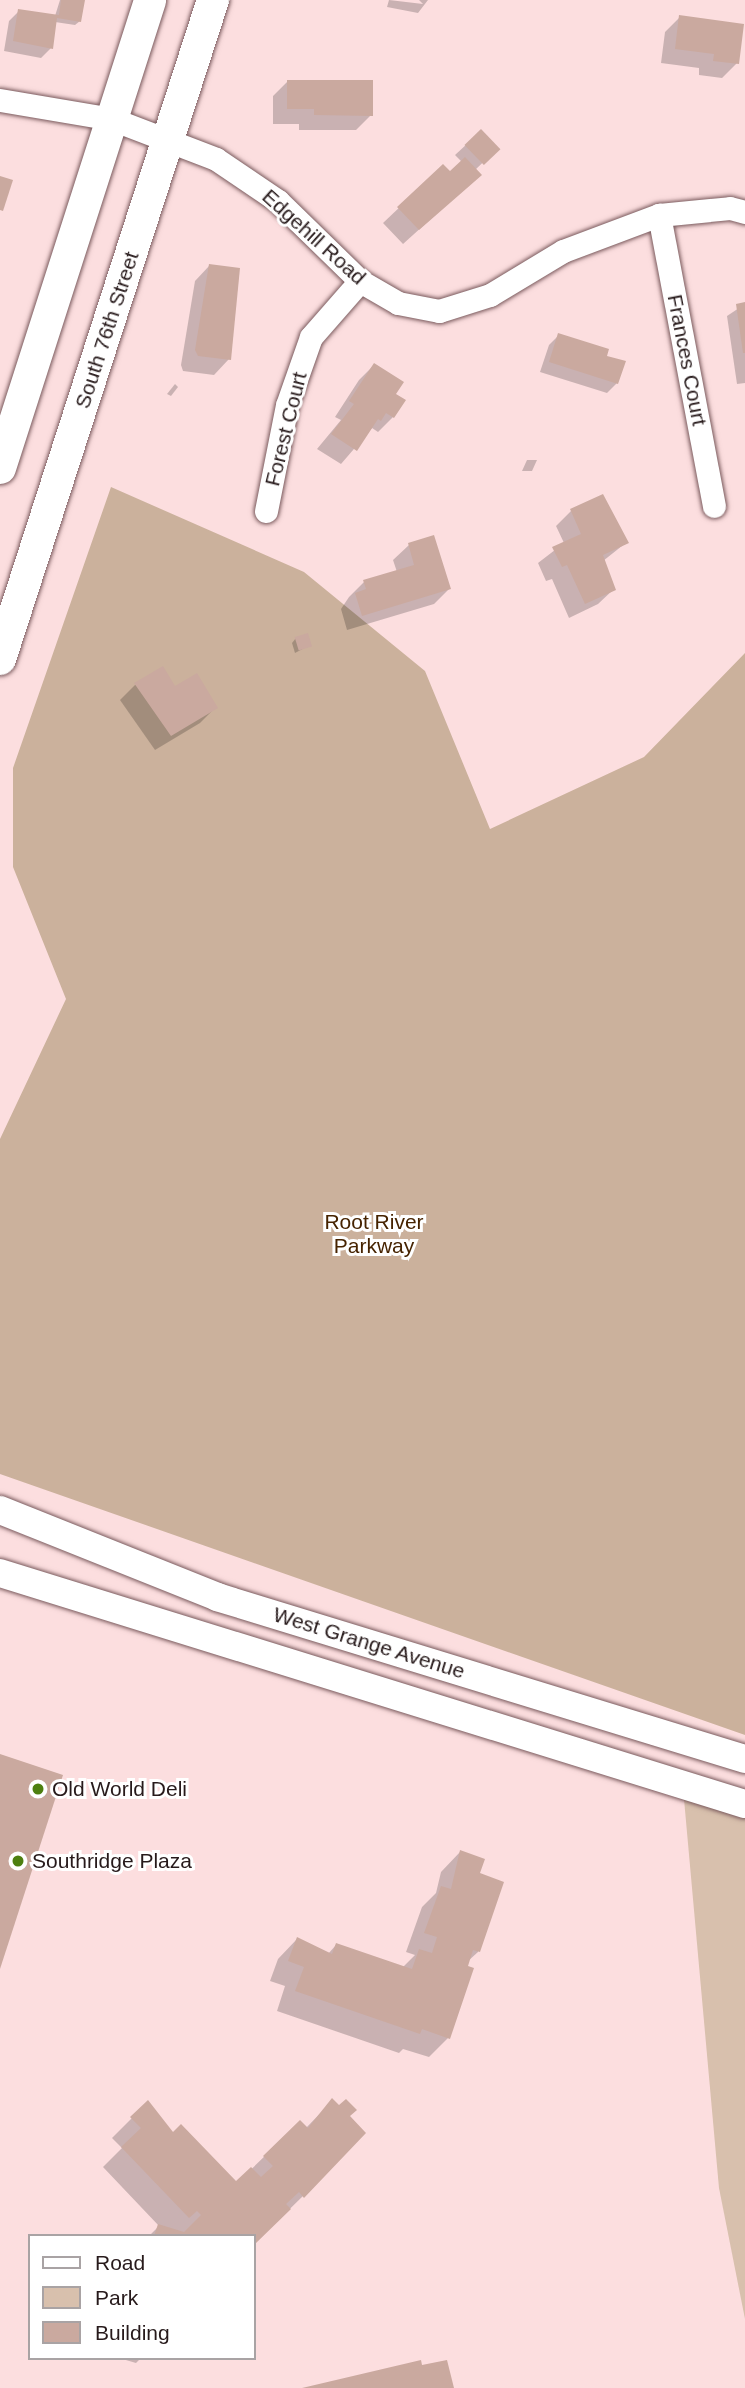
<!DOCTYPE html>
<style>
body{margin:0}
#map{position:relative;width:745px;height:2388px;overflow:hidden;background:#fcdedf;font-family:Helvetica,sans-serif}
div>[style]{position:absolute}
.green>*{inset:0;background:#d8c0ad}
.forest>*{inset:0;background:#cbb19c}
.shadow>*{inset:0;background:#0003}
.building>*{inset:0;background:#caa99f;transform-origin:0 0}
.roads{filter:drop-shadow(0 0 2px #7a5a5d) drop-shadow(0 0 2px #7a5a5d)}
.minor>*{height:23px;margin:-11.5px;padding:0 11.5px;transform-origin:11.5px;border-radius:11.5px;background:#fff}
.tertiary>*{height:28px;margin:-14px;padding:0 14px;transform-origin:14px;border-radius:14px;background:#fff}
.secondary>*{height:32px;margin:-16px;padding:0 16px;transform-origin:16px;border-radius:16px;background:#fff}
.dots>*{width:19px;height:19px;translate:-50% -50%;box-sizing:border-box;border:4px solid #fff;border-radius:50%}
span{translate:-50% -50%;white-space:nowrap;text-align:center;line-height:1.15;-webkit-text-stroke:6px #fff;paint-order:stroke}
.street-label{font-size:21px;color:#271a1b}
.park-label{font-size:21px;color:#462300}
.poi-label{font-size:21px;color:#271a1b}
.left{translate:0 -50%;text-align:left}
.legend{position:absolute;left:28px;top:2234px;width:228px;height:126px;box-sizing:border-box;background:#fff;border:2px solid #a9a3a4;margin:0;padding:9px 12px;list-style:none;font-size:21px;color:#271a1b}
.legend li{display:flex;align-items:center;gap:14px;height:35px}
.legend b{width:35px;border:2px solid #a9a3a4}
</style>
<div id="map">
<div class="green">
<div style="clip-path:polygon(684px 1799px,745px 1817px,745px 2319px,719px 2188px)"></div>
</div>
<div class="forest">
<div style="clip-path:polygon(111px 487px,304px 572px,425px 671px,490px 829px,644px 757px,745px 653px,745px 1735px,0 1474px,0 1139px,66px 999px,13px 867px,13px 768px)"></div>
</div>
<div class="shadow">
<div style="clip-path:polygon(60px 0,83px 0,80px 21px,75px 25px,55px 22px,51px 48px,41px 58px,4px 51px,9px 21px,19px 11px,55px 16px)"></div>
<div style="clip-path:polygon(389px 0,423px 4px,419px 0,428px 0,418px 13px,387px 7px)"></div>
<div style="clip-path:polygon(680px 17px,737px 63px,722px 78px,699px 75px,699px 68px,661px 63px,665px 32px)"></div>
<div style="clip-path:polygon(288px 81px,371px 115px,356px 130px,299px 130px,299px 124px,273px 124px,273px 96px)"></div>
<div style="clip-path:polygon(481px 131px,497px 149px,475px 170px,464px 189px,403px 244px,383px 223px,443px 166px,450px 174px,462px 162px,455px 155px)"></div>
<div style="clip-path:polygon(210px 265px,229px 359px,214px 375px,183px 371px,181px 365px,195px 281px)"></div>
<div style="clip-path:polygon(745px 304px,745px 383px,737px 384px,727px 316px)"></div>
<div style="clip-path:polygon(559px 335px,605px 357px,617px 383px,607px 393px,540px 372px,549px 345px)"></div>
<div style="clip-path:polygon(374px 365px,394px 395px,393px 417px,378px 432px,372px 428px,341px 464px,317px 449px,341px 420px,335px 417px,359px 380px)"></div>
<div style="clip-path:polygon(175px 384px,178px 387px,171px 396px,167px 394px)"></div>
<div style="clip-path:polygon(527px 460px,537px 460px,532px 471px,522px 471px)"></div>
<div style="clip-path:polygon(571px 511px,627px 542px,603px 561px,614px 589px,598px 604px,569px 618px,552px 579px,546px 581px,538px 563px,564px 543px,556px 526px)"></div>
<div style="clip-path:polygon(409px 545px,449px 589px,434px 604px,347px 630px,341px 609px,349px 597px,364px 582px,397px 572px,393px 560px)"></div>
<div style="clip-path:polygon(296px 638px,310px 645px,295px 653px,292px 643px)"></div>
<div style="clip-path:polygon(135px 685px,174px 689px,215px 708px,200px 723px,155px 750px,120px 700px)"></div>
<div style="clip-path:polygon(460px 1852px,477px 1875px,502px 1883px,478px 1952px,467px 1962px,448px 2038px,429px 2057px,403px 2049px,399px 2053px,277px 2011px,285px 1986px,270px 1981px,278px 1959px,297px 1939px,328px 1954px,336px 1945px,402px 1968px,415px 1955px,406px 1952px,422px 1907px,436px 1893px,441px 1872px)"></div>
<div style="clip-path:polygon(332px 2101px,347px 2117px,303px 2196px,254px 2244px,254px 2236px,149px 2236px,159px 2226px,103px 2167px,122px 2148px,112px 2138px,148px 2102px,173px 2135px,236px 2184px,300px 2122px,306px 2128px)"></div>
<div style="clip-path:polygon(119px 2358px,141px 2358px,136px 2363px)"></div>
</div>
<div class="building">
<div style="clip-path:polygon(61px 0,85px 0,81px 22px,57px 18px,53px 49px,13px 41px,18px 9px,59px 15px)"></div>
<div style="clip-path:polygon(679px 15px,744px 24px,739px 64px,713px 61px,714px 54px,675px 49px)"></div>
<div style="clip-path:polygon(287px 80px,373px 80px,373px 116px,314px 115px,314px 109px,287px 109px)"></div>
<div style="left:481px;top:129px;width:28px;height:23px;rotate:46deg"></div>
<div style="clip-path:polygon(465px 157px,482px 175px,419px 230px,397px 207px,443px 164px,450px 171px)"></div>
<div style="clip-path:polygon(0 176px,13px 180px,3px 211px,0 210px)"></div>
<div style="clip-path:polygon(209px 264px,240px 268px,231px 360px,198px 356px,195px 350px)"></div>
<div style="clip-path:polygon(745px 302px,745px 353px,743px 353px,736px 304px)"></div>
<div style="clip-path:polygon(558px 333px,609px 349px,607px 356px,626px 361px,618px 384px,549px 362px)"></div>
<div style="clip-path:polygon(374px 363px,404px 382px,396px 394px,406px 400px,394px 418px,386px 413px,381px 421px,378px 419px,357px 451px,331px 434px,354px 404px,349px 401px)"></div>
<div style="clip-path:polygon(603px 494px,629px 543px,603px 555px,616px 590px,585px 604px,567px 565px,562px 567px,552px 547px,581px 534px,570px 509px)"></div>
<div style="clip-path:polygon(434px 535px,451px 589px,362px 616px,355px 593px,366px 589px,363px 580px,414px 565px,408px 543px)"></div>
<div style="left:308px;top:633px;width:14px;height:14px;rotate:73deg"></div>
<div style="clip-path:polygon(163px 666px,175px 686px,197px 673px,218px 708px,171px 736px,134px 683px)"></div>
<div style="clip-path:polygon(0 1754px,63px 1775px,0 1969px)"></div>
<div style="clip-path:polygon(460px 1850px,485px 1859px,480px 1873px,504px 1882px,480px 1952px,473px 1950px,468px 1966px,474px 1968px,450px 2039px,422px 2029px,420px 2034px,295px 1991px,304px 1967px,288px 1961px,297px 1937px,332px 1954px,336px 1943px,412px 1969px,419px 1949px,432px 1953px,437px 1937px,424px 1933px,441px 1886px,451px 1889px)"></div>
<div style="clip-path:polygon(332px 2098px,339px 2105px,346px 2099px,357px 2110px,350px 2116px,366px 2133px,304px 2198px,299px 2192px,286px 2204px,291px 2209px,254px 2245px,254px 2236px,154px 2236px,158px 2224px,184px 2232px,201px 2215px,197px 2211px,189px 2218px,121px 2147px,141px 2128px,130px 2117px,148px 2100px,173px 2132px,181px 2124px,236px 2181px,251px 2167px,261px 2177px,273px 2166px,263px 2156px,300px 2120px,308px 2128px)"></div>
<div style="clip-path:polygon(421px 2360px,422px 2365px,447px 2360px,454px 2388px,302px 2388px)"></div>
</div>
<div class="roads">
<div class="minor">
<div style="left:0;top:100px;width:114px;rotate:9.6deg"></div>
<div style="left:112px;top:119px;width:111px;rotate:21deg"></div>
<div style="left:216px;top:159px;width:75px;rotate:34.1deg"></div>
<div style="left:278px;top:201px;width:115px;rotate:44.3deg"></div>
<div style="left:360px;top:281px;width:44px;rotate:30.1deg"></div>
<div style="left:398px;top:303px;width:42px;rotate:11deg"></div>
<div style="left:439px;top:311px;width:53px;rotate:-17.4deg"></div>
<div style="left:490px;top:295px;width:85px;rotate:-31.1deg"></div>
<div style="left:563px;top:251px;width:103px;rotate:-20.6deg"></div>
<div style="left:659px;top:215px;width:71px;rotate:-5.6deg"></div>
<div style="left:730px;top:208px;width:16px;rotate:15deg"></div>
<div style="left:659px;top:215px;width:296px;rotate:79.3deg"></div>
<div style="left:266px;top:511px;width:108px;rotate:-78.8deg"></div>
<div style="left:287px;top:405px;width:72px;rotate:-70.6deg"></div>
<div style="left:311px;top:337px;width:74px;rotate:-48.8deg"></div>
</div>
<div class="tertiary">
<div style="left:0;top:1510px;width:234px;rotate:21.8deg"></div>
<div style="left:217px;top:1597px;width:552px;rotate:17.06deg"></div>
<div style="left:0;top:1573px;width:780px;rotate:17.23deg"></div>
</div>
<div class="secondary">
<div style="left:0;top:468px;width:491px;rotate:-72.2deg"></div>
<div style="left:0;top:659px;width:693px;rotate:-72.09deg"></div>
</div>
</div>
<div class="dots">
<div style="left:38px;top:1789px;background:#4d7f10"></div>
<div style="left:18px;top:1861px;background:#4d7f10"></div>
</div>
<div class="street-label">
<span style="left:314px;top:237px;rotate:42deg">Edgehill Road</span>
<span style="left:107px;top:330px;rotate:-72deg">South 76th Street</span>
<span style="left:687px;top:360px;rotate:79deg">Frances Court</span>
<span style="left:286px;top:429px;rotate:-76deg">Forest Court</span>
<span style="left:369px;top:1643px;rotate:17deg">West Grange Avenue</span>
</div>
<div class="park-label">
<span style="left:374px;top:1234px">Root River<br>Parkway</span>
</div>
<div class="poi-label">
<span class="left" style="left:52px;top:1789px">Old World Deli</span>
<span class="left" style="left:32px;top:1861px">Southridge Plaza</span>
</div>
<ul class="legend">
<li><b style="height:9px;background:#fff"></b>Road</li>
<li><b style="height:19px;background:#d8c0ad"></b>Park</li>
<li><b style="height:19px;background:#caa99f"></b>Building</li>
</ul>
</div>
